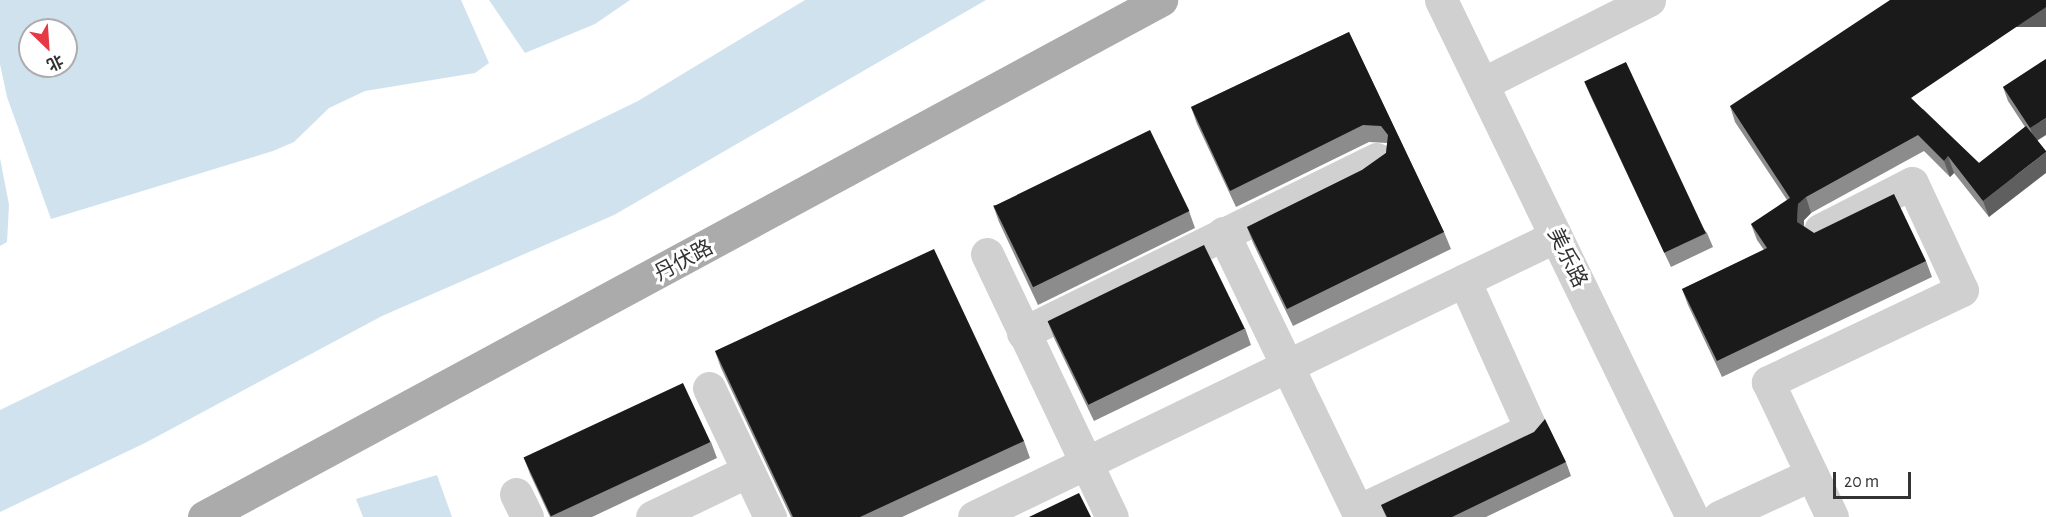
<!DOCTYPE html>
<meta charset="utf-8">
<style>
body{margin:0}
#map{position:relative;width:2046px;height:517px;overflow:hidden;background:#fff;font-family:"Alegreya Sans","Noto Sans SC",sans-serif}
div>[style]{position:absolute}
.water>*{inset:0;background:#cfe2ee}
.minor>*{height:33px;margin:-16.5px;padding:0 16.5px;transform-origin:16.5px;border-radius:16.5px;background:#d0d0d0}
.major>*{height:33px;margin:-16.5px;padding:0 16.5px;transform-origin:16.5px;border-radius:16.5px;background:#ababab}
.wall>*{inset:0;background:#8c8c8c}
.shaded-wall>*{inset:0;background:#5f5f5f;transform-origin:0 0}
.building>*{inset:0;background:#1a1a1a;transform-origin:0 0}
span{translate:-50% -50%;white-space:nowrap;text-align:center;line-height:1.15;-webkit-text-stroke:6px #fff;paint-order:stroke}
.street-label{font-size:21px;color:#333}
.north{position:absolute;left:18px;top:18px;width:60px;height:60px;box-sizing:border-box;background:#fff;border:2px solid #adadad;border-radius:50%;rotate:155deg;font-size:16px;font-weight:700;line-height:24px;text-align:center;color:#333}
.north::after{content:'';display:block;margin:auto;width:21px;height:27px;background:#e63946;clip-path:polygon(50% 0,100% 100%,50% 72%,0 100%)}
.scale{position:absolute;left:1833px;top:472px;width:78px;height:27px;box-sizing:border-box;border:3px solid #333;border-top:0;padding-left:8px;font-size:18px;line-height:21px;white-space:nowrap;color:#333;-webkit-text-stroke:4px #fff;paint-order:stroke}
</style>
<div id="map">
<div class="water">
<div style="clip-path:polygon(evenodd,0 0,461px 0,489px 63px,475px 73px,365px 91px,329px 108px,294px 142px,273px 151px,51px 219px,7px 97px,0 64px,0 0,30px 30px,66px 30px,66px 66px,30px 66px,30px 30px)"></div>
<div style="clip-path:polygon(489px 0,630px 0,595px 24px,525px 53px)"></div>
<div style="clip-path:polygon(805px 0,986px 0,614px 215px,382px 316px,145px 443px,0 512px,0 410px,638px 101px)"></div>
<div style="clip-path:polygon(0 158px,9px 205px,7px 242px,0 246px)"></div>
<div style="clip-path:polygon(437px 475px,452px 517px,363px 517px,356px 499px)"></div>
</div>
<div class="minor">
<div style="left:1441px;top:0;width:575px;rotate:64.1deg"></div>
<div style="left:1482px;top:84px;width:187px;rotate:-26.7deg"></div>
<div style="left:1820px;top:230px;width:103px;rotate:-27.1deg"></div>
<div style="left:1912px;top:183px;width:118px;rotate:65deg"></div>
<div style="left:1962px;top:290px;width:215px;rotate:154.6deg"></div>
<div style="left:1768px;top:382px;width:149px;rotate:64.6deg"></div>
<div style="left:1223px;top:233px;width:315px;rotate:64.2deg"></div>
<div style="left:987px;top:254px;width:291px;rotate:64.6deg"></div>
<div style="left:1023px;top:333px;width:394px;rotate:-26.2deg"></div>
<div style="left:709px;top:388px;width:143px;rotate:64.7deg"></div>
<div style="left:516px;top:494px;width:25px;rotate:64deg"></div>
<div style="left:1358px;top:511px;width:191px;rotate:-25.4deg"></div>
<div style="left:1531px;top:429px;width:163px;rotate:-114.2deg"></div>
<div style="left:652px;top:517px;width:106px;rotate:-25.6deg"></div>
<div style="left:974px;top:517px;width:646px;rotate:-25.77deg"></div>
<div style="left:1719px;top:517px;width:102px;rotate:-24.8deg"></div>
</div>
<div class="major">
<div style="left:204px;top:517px;width:1088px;rotate:-28.38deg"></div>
</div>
<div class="wall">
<div style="clip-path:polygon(1349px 32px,1444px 232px,1451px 249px,1293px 326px,1253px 243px,1247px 227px,1362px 170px,1386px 153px,1387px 143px,1369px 142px,1236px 207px,1197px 124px,1191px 107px)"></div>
<div style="clip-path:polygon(2046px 59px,2038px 140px,1989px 217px,1954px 173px,1950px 177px,1924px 151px,1811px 213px,1804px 220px,1804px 226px,1814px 233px,1926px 261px,1932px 277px,1722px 377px,1688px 305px,1682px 289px,1764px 250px,1757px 240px,1751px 224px,1787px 200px,1735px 122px,1730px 106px,1923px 109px,1979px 163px,2025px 127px,2008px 101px,2003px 87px)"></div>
<div style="clip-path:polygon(1584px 81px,1707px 233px,1713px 247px,1671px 267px,1590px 95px)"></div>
<div style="clip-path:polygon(993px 205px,1189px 211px,1195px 228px,1038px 305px,999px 222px)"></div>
<div style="clip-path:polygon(1048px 322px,1245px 328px,1251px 345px,1094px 421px,1054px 338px)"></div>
<div style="clip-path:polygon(715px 351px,1024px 441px,1030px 458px,902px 517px,791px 517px,721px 368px)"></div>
<div style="clip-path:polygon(711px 442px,717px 458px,592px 517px,550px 517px,530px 474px,524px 458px)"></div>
<div style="clip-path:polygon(1566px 462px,1571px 476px,1486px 517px,1386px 517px,1381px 505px)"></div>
</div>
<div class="shaded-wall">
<div style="left:2046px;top:7px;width:20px;height:163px;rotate:90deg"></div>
<div style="clip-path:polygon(2046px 118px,2046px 135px,2035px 142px,2030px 128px)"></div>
<div style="clip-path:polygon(2046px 152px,2046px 173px,1989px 217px,1983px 201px)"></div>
<div style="clip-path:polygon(1948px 156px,1954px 173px,1950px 177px,1944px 161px)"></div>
<div style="clip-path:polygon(1806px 197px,1811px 213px,1804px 220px,1803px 238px,1797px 222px,1798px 204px)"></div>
</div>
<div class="building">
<div style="clip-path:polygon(1890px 0,2046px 0,2046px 7px,1911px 98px,1979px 163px,2026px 126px,2046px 151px,2046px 152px,1983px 201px,1948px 156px,1944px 161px,1918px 135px,1806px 197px,1798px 204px,1797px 222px,1814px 233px,1894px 194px,1926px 261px,1717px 361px,1682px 289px,1767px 248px,1751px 224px,1790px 198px,1730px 106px)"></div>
<div style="clip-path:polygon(1349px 32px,1444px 232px,1287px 309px,1247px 227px,1362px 170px,1386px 153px,1388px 135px,1381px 126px,1363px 125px,1230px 191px,1191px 107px)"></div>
<div style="clip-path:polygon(2046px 59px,2046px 118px,2030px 128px,2003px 87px)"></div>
<div style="left:1626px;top:62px;width:189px;height:46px;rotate:65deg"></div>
<div style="left:1150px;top:130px;width:90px;height:174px;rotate:64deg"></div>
<div style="left:1204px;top:245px;width:93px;height:174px;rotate:64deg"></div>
<div style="clip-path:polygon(934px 249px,1024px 441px,860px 517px,793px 517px,715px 351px)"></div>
<div style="left:683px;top:383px;width:65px;height:176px;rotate:65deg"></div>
<div style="clip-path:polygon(1545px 419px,1566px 462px,1452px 517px,1387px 517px,1381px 505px,1534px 432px)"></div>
<div style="clip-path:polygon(1079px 493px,1091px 517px,1029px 517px)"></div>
</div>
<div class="street-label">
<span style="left:1567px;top:258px;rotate:64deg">美乐路</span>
<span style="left:684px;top:261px;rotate:-28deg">丹伏路</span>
</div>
<div class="north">北</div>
<div class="scale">20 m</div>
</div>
